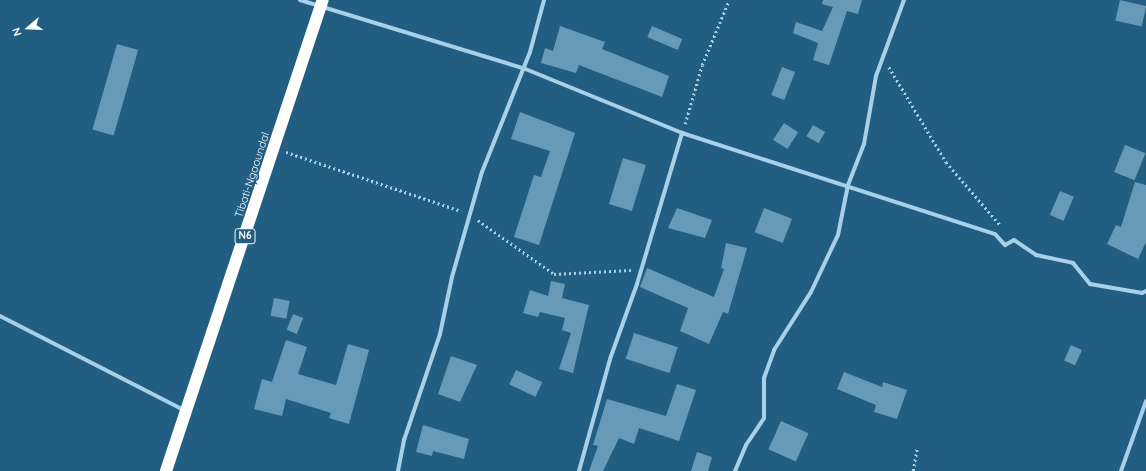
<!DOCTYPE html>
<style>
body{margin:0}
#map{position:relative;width:1146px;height:471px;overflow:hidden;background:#225e81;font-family:Quicksand,sans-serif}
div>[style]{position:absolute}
.building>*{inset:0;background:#679ab7;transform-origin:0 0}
.path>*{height:2.5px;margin-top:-1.25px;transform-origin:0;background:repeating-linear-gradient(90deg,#a8d1e8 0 2px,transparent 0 5px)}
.street>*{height:4px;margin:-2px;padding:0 2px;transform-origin:2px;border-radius:2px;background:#a8d1e8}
.highway>*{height:12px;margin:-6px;padding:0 6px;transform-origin:6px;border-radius:6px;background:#fff}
span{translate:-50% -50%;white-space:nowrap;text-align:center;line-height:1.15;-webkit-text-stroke:3.5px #225e81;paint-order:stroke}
.shield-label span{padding:1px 3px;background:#225e81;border:1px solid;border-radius:3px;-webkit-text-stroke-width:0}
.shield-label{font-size:10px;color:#fff;font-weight:700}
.street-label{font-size:11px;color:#fff}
.north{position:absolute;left:8px;top:8px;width:40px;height:40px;-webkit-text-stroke:3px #225e81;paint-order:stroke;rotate:251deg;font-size:11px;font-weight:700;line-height:16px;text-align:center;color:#fff}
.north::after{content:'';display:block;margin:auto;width:14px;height:18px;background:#fff;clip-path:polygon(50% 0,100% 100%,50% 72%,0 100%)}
</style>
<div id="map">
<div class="building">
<div style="clip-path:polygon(823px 0,862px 0,858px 14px,847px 11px,829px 65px,813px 60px,818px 43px,793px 33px,796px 22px,822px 31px,833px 7px,822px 4px)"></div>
<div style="left:1120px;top:0;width:27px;height:21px;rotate:13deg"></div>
<div style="clip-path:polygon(560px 26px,605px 42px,602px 49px,669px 76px,662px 97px,579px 65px,576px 73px,541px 63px,545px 48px,553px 51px)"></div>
<div style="left:652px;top:26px;width:33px;height:12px;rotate:23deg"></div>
<div style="left:117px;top:44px;width:22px;height:89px;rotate:16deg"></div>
<div style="left:782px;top:67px;width:14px;height:30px;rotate:21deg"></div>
<div style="clip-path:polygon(520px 112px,575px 133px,539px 245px,514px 237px,534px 175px,541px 177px,550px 151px,511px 139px)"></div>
<div style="left:784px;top:123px;width:17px;height:20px;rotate:33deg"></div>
<div style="left:813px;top:125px;width:14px;height:13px;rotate:30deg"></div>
<div style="left:1125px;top:145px;width:22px;height:29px;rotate:22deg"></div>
<div style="left:623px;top:158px;width:24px;height:48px;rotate:17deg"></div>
<div style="clip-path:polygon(1135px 182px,1146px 185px,1146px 242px,1138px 259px,1107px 244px,1116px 225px,1121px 227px)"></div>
<div style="left:1060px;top:191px;width:15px;height:26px;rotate:23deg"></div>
<div style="clip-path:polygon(677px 208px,712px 220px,705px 238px,668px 228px)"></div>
<div style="left:764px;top:208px;width:30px;height:26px;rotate:21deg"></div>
<div style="clip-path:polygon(726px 243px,747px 248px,728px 314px,723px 312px,709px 344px,680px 331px,688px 308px,640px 287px,647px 268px,714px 297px,724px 269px,721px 268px)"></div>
<div style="clip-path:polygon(551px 281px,565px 284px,562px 298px,589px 305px,573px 373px,559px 369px,571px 333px,562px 330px,565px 318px,540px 312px,538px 317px,523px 313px,530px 290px,548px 296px)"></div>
<div style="left:274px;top:298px;width:16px;height:18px;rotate:11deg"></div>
<div style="left:293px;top:314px;width:11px;height:17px;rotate:22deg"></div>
<div style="left:634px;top:333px;width:46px;height:27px;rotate:18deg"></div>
<div style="clip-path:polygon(286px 340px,307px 347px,298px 374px,336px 385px,348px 344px,369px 350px,349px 424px,329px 418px,331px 413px,286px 399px,282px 416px,254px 409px,262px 379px,272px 382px)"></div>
<div style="left:1071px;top:345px;width:12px;height:17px;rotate:24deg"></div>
<div style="clip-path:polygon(451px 356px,477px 365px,460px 402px,438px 394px)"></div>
<div style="left:516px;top:370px;width:29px;height:16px;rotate:25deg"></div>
<div style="clip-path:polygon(844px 372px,882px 387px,883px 382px,907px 390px,897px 419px,874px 412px,876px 405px,837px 389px)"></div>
<div style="clip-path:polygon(677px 384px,696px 390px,679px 441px,639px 428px,634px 444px,619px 438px,603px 471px,589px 471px,598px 446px,593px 445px,607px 399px,666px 416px)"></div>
<div style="left:781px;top:421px;width:30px;height:31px;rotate:24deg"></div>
<div style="clip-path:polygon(423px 425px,469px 439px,464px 459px,433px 451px,432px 456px,416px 452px)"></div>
<div style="clip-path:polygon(697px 452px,712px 457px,708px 471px,691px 471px)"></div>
</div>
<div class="path">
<div style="left:889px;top:67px;width:111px;rotate:59deg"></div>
<div style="left:946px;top:162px;width:84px;rotate:49.3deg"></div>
<div style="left:685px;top:124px;width:61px;rotate:-73.9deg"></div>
<div style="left:702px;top:65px;width:70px;rotate:-67.4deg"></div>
<div style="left:286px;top:152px;width:185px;rotate:18.6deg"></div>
<div style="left:478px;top:220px;width:93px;rotate:35.4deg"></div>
<div style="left:554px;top:274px;width:77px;rotate:-3deg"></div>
<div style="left:913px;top:471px;width:23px;rotate:-80deg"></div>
</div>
<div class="street">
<div style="left:300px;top:0;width:233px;rotate:17deg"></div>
<div style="left:523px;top:68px;width:172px;rotate:22.2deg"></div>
<div style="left:682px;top:133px;width:329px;rotate:17.9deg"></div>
<div style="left:995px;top:234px;width:15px;rotate:48deg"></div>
<div style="left:1005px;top:245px;width:10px;rotate:-29deg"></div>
<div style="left:1014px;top:240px;width:27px;rotate:34deg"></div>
<div style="left:1036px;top:255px;width:38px;rotate:12deg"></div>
<div style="left:1073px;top:263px;width:27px;rotate:51deg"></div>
<div style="left:1090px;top:284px;width:53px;rotate:9.8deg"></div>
<div style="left:1142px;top:293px;width:4px;rotate:-27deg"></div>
<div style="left:0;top:316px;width:207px;rotate:27.1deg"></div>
<div style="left:398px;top:471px;width:32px;rotate:-79deg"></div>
<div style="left:404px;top:440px;width:112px;rotate:-71.2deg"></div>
<div style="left:440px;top:334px;width:58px;rotate:-78.1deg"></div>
<div style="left:452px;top:277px;width:109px;rotate:-74.1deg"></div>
<div style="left:482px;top:172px;width:129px;rotate:-68.2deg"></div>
<div style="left:530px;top:52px;width:54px;rotate:-74.9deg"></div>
<div style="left:579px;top:471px;width:116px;rotate:-74.5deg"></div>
<div style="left:610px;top:359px;width:80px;rotate:-70.2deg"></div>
<div style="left:637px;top:284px;width:158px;rotate:-73.4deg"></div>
<div style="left:735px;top:471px;width:28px;rotate:-67deg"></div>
<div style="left:746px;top:445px;width:32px;rotate:-56deg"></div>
<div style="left:764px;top:418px;width:40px;rotate:-90deg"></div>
<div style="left:764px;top:378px;width:30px;rotate:-70deg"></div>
<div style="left:774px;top:350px;width:69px;rotate:-57.5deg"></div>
<div style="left:811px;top:292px;width:63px;rotate:-64.7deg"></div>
<div style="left:838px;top:235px;width:51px;rotate:-78.7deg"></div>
<div style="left:848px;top:185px;width:44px;rotate:-68.7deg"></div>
<div style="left:864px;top:144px;width:69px;rotate:-80deg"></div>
<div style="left:876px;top:76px;width:81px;rotate:-69.8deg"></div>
<div style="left:1121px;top:471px;width:74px;rotate:-70.3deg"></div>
</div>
<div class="highway">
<div style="left:166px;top:471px;width:496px;rotate:-71.6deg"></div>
</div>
<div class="shield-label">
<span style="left:245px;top:236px">N6</span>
</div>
<div class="street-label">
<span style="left:252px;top:175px;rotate:-72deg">Tibati-Ngaoundal</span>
</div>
<div class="north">N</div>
</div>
